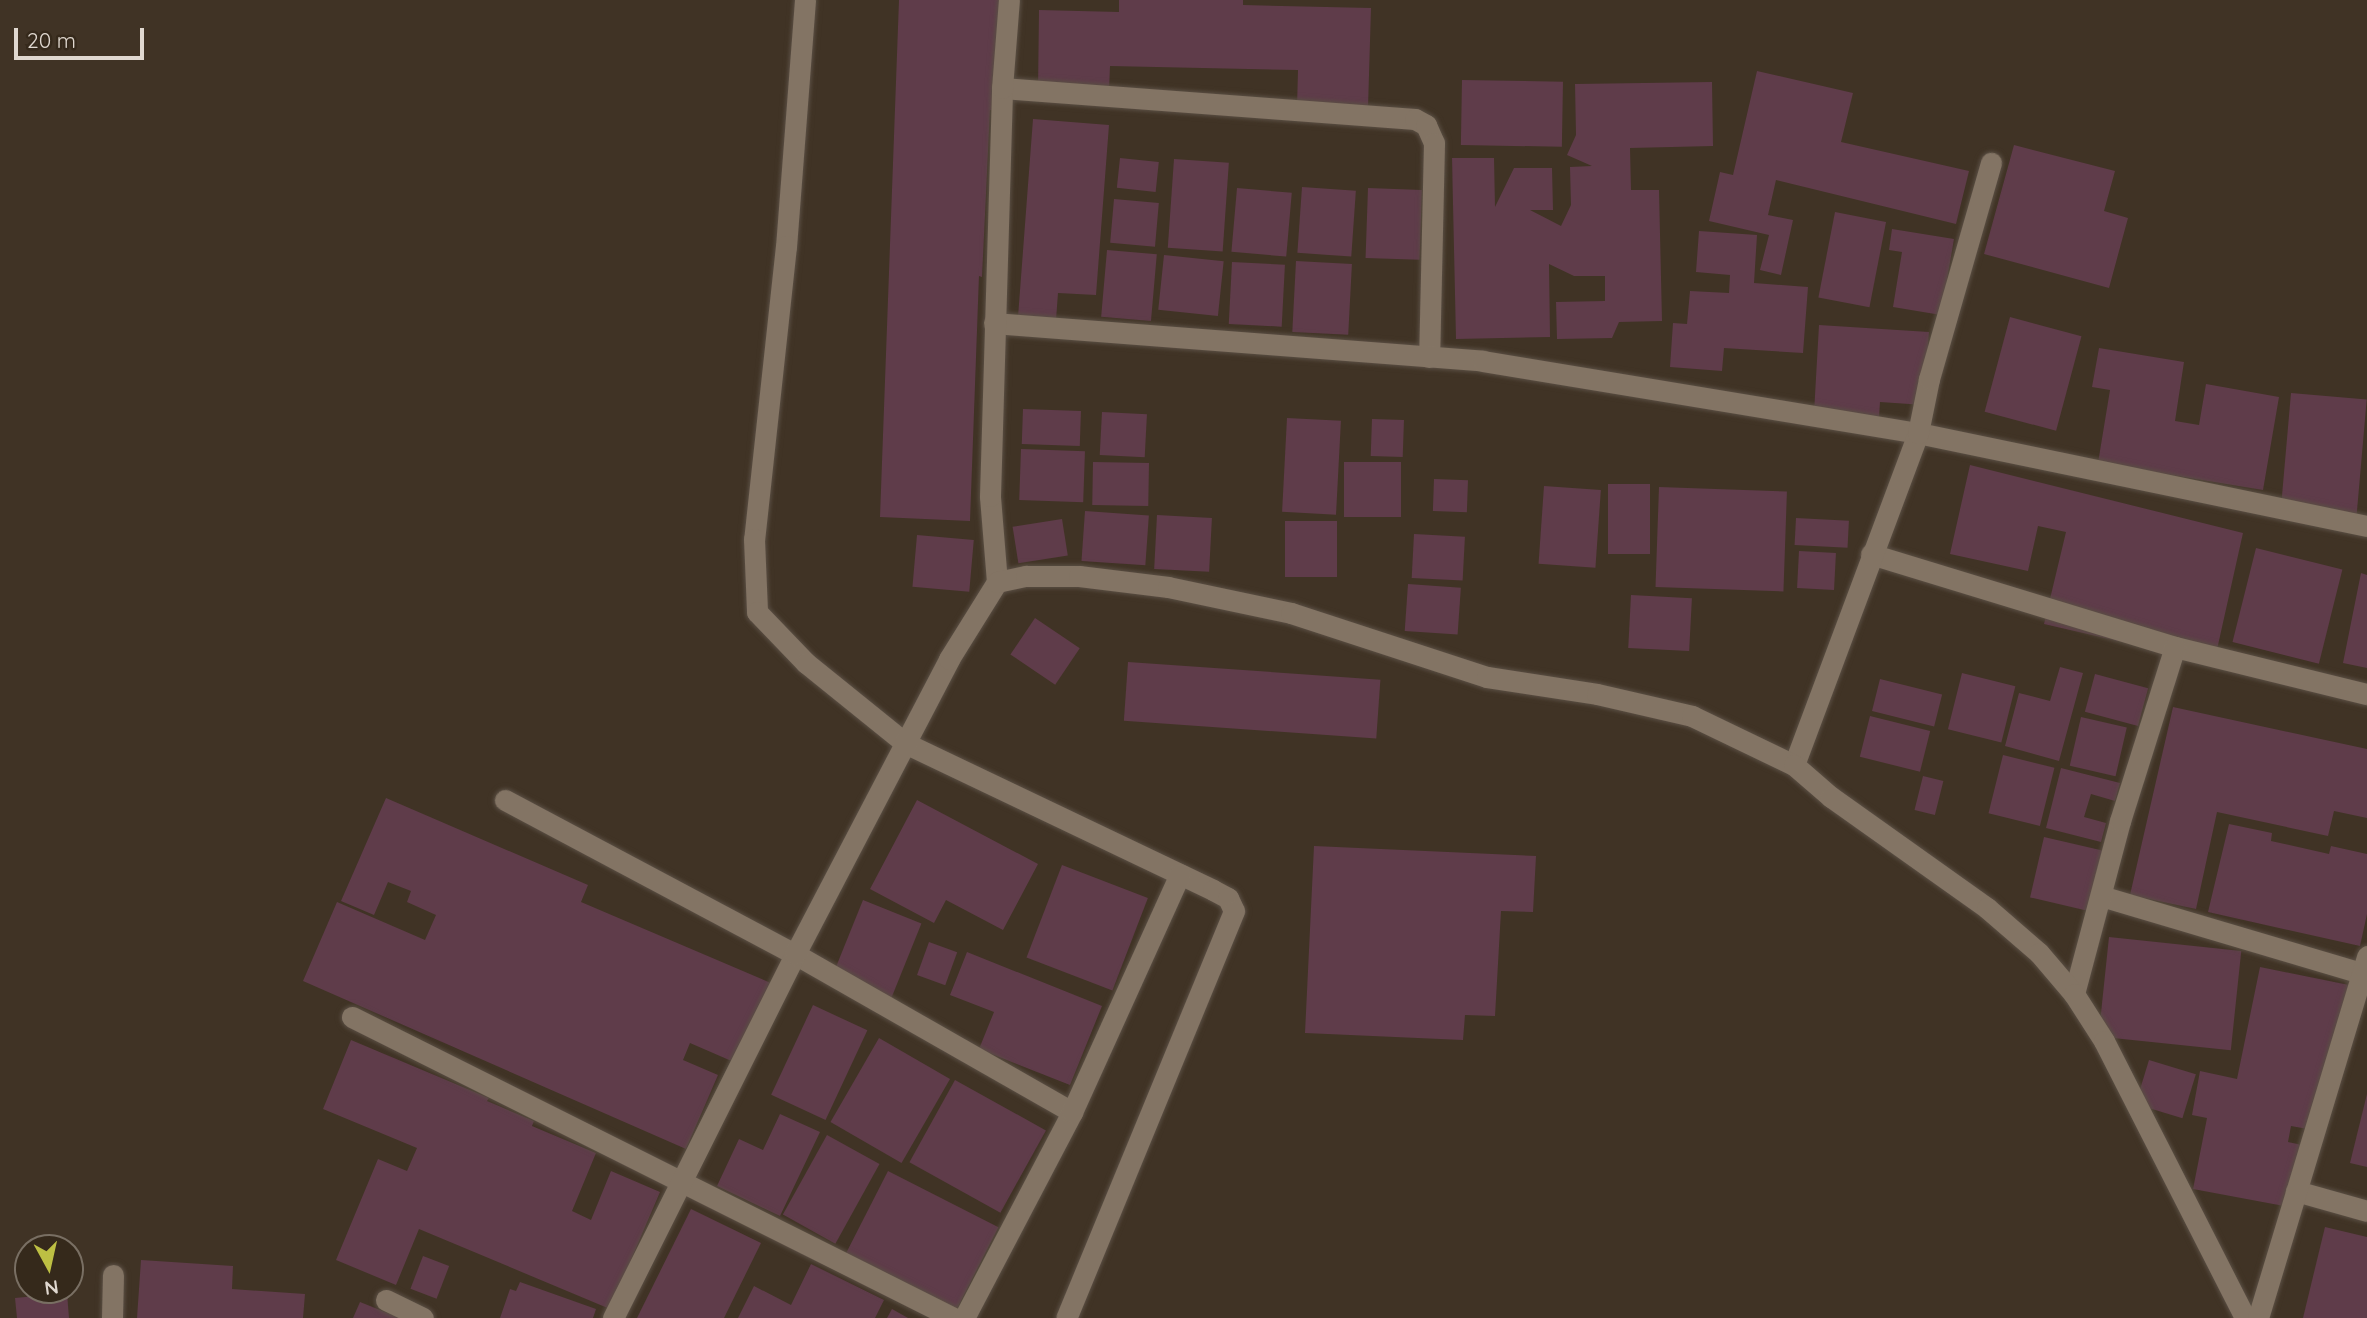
<!DOCTYPE html>
<style>
body{margin:0}
#map{position:relative;width:2367px;height:1318px;overflow:hidden;background:#403325;font-family:Quicksand,sans-serif}
div>[style]{position:absolute}
.building>*{inset:0;background:#5f3c4a;transform-origin:0 0}
.roads{filter:drop-shadow(0 0 2px #5a4f44) drop-shadow(0 0 2px #5a4f44)}
.street>*{height:21px;margin:-10.5px;padding:0 10.5px;transform-origin:10.5px;border-radius:10.5px;background:#837464}
span{translate:-50% -50%;white-space:nowrap;text-align:center;line-height:1.15;-webkit-text-stroke:5px #35291b;paint-order:stroke}
.north{position:absolute;left:14px;top:1234px;width:70px;height:70px;box-sizing:border-box;background:#35291b;border:2px solid #796f63;border-radius:50%;rotate:172deg;font-size:19px;font-weight:700;line-height:28px;text-align:center;color:#e0d8d0}
.north::after{content:'';display:block;margin:auto;width:24px;height:32px;background:#bdbf43;clip-path:polygon(50% 0,100% 100%,50% 72%,0 100%)}
.scale{position:absolute;left:14px;top:28px;width:130px;height:32px;box-sizing:border-box;border:4px solid #e0d8d0;border-top:0;padding-left:9px;font-size:21px;line-height:24px;white-space:nowrap;color:#e0d8d0;-webkit-text-stroke:5px #35291b;paint-order:stroke}
</style>
<div id="map">
<div class="building">
<div style="clip-path:polygon(899px 0,1002px 0,998px 110px,990px 110px,982px 277px,979px 276px,970px 521px,880px 517px)"></div>
<div style="clip-path:polygon(1119px 0,1243px 0,1243px 5px,1371px 8px,1368px 108px,1297px 107px,1298px 70px,1110px 66px,1109px 91px,1038px 90px,1039px 10px,1119px 12px)"></div>
<div style="clip-path:polygon(1757px 71px,1853px 93px,1841px 142px,1969px 171px,1956px 224px,1776px 180px,1768px 215px,1793px 220px,1781px 275px,1760px 270px,1769px 235px,1709px 221px,1720px 172px,1733px 175px)"></div>
<div style="left:1462px;top:80px;width:101px;height:65px;rotate:1deg"></div>
<div style="clip-path:polygon(1712px 82px,1713px 146px,1630px 148px,1631px 190px,1659px 190px,1662px 321px,1619px 322px,1612px 338px,1557px 339px,1556px 302px,1605px 301px,1605px 276px,1574px 276px,1549px 264px,1550px 337px,1456px 339px,1452px 158px,1494px 158px,1495px 207px,1514px 168px,1552px 168px,1553px 210px,1530px 210px,1561px 226px,1571px 205px,1570px 167px,1592px 166px,1567px 155px,1576px 135px,1575px 84px)"></div>
<div style="clip-path:polygon(1033px 119px,1109px 125px,1096px 295px,1058px 293px,1056px 320px,1018px 317px)"></div>
<div style="clip-path:polygon(2014px 145px,2115px 171px,2104px 211px,2128px 218px,2109px 288px,1984px 254px)"></div>
<div style="left:1120px;top:158px;width:39px;height:30px;rotate:6deg"></div>
<div style="left:1174px;top:159px;width:55px;height:89px;rotate:4deg"></div>
<div style="left:1302px;top:187px;width:54px;height:66px;rotate:4deg"></div>
<div style="left:1237px;top:188px;width:55px;height:64px;rotate:5deg"></div>
<div style="left:1368px;top:188px;width:54px;height:70px;rotate:2deg"></div>
<div style="left:1114px;top:199px;width:45px;height:44px;rotate:5deg"></div>
<div style="left:1835px;top:212px;width:52px;height:87px;rotate:11deg"></div>
<div style="clip-path:polygon(1892px 229px,1954px 239px,1941px 315px,1893px 307px,1902px 252px,1889px 250px)"></div>
<div style="clip-path:polygon(1699px 231px,1757px 235px,1754px 283px,1808px 287px,1803px 353px,1724px 348px,1722px 371px,1670px 367px,1673px 323px,1687px 324px,1690px 291px,1729px 293px,1730px 275px,1696px 272px)"></div>
<div style="left:1107px;top:250px;width:50px;height:67px;rotate:5deg"></div>
<div style="left:1164px;top:255px;width:60px;height:55px;rotate:6deg"></div>
<div style="left:1296px;top:261px;width:56px;height:71px;rotate:3deg"></div>
<div style="left:1232px;top:262px;width:53px;height:62px;rotate:3deg"></div>
<div style="left:2010px;top:317px;width:74px;height:98px;rotate:15deg"></div>
<div style="clip-path:polygon(1819px 325px,1929px 332px,1924px 405px,1880px 402px,1879px 417px,1814px 413px)"></div>
<div style="clip-path:polygon(2099px 348px,2184px 362px,2175px 421px,2199px 425px,2206px 384px,2279px 397px,2263px 490px,2098px 463px,2110px 390px,2092px 387px)"></div>
<div style="left:2291px;top:393px;width:76px;height:120px;rotate:5deg"></div>
<div style="left:1023px;top:409px;width:58px;height:35px;rotate:2deg"></div>
<div style="left:1102px;top:412px;width:45px;height:43px;rotate:3deg"></div>
<div style="left:1287px;top:418px;width:54px;height:94px;rotate:3deg"></div>
<div style="left:1372px;top:419px;width:32px;height:37px;rotate:2deg"></div>
<div style="left:1021px;top:449px;width:64px;height:51px;rotate:2deg"></div>
<div style="left:1093px;top:462px;width:56px;height:43px;rotate:1deg"></div>
<div style="left:1344px;top:462px;width:57px;height:55px"></div>
<div style="clip-path:polygon(1970px 465px,2243px 533px,2214px 663px,2044px 624px,2066px 532px,2038px 526px,2028px 571px,1950px 554px)"></div>
<div style="left:1434px;top:479px;width:34px;height:32px;rotate:2deg"></div>
<div style="left:1608px;top:484px;width:42px;height:70px"></div>
<div style="left:1544px;top:486px;width:57px;height:78px;rotate:4deg"></div>
<div style="left:1659px;top:487px;width:128px;height:100px;rotate:2deg"></div>
<div style="left:1085px;top:511px;width:64px;height:50px;rotate:4deg"></div>
<div style="left:1157px;top:515px;width:55px;height:54px;rotate:3deg"></div>
<div style="left:1796px;top:518px;width:53px;height:27px;rotate:3deg"></div>
<div style="left:1062px;top:519px;width:37px;height:50px;rotate:81deg"></div>
<div style="left:1285px;top:521px;width:52px;height:56px"></div>
<div style="left:1414px;top:534px;width:51px;height:44px;rotate:3deg"></div>
<div style="left:917px;top:535px;width:57px;height:52px;rotate:5deg"></div>
<div style="left:2256px;top:548px;width:89px;height:97px;rotate:14deg"></div>
<div style="left:1799px;top:551px;width:37px;height:37px;rotate:3deg"></div>
<div style="clip-path:polygon(2361px 573px,2367px 575px,2367px 668px,2343px 663px)"></div>
<div style="left:1408px;top:584px;width:53px;height:47px;rotate:4deg"></div>
<div style="left:1631px;top:595px;width:61px;height:53px;rotate:3deg"></div>
<div style="left:1035px;top:618px;width:54px;height:44px;rotate:34deg"></div>
<div style="left:1128px;top:662px;width:253px;height:59px;rotate:4deg"></div>
<div style="clip-path:polygon(2060px 667px,2083px 673px,2059px 761px,2005px 746px,2019px 693px,2050px 701px)"></div>
<div style="left:1962px;top:673px;width:55px;height:58px;rotate:14deg"></div>
<div style="left:2095px;top:674px;width:55px;height:39px;rotate:15deg"></div>
<div style="left:1880px;top:679px;width:64px;height:33px;rotate:14deg"></div>
<div style="clip-path:polygon(2173px 707px,2367px 749px,2367px 818px,2334px 811px,2328px 836px,2217px 812px,2196px 909px,2130px 895px)"></div>
<div style="left:1870px;top:716px;width:62px;height:42px;rotate:14deg"></div>
<div style="left:2081px;top:717px;width:47px;height:50px;rotate:13deg"></div>
<div style="left:2003px;top:755px;width:53px;height:60px;rotate:14deg"></div>
<div style="clip-path:polygon(2061px 768px,2120px 783px,2115px 801px,2091px 794px,2084px 817px,2106px 823px,2101px 842px,2046px 828px)"></div>
<div style="left:1923px;top:776px;width:21px;height:35px;rotate:14deg"></div>
<div style="clip-path:polygon(386px 798px,588px 885px,581px 902px,778px 986px,743px 1066px,690px 1043px,683px 1060px,718px 1075px,686px 1149px,303px 981px,337px 902px,425px 940px,436px 915px,407px 902px,411px 891px,388px 882px,374px 915px,341px 901px)"></div>
<div style="clip-path:polygon(917px 800px,1038px 864px,1003px 930px,946px 900px,934px 923px,870px 889px)"></div>
<div style="clip-path:polygon(2229px 824px,2272px 833px,2271px 841px,2329px 854px,2331px 846px,2367px 854px,2367px 914px,2360px 946px,2208px 912px)"></div>
<div style="left:2044px;top:837px;width:61px;height:62px;rotate:13deg"></div>
<div style="clip-path:polygon(1314px 846px,1536px 856px,1533px 912px,1501px 911px,1495px 1016px,1465px 1015px,1463px 1040px,1305px 1033px)"></div>
<div style="left:1062px;top:865px;width:92px;height:99px;rotate:21deg"></div>
<div style="left:863px;top:900px;width:63px;height:80px;rotate:22deg"></div>
<div style="left:2109px;top:937px;width:133px;height:100px;rotate:6deg"></div>
<div style="left:929px;top:942px;width:30px;height:35px;rotate:20deg"></div>
<div style="clip-path:polygon(967px 952px,1102px 1006px,1070px 1085px,979px 1049px,994px 1012px,950px 995px)"></div>
<div style="clip-path:polygon(2260px 967px,2354px 986px,2324px 1132px,2291px 1126px,2288px 1142px,2302px 1145px,2290px 1207px,2193px 1189px,2207px 1118px,2192px 1115px,2200px 1071px,2237px 1079px)"></div>
<div style="left:813px;top:1005px;width:60px;height:99px;rotate:25deg"></div>
<div style="left:879px;top:1038px;width:82px;height:97px;rotate:30deg"></div>
<div style="clip-path:polygon(351px 1040px,489px 1098px,487px 1101px,534px 1121px,532px 1126px,596px 1153px,572px 1211px,591px 1220px,611px 1171px,660px 1192px,610px 1309px,419px 1229px,396px 1285px,336px 1260px,378px 1159px,407px 1171px,417px 1148px,323px 1109px)"></div>
<div style="left:2149px;top:1060px;width:49px;height:46px;rotate:17deg"></div>
<div style="left:955px;top:1080px;width:104px;height:94px;rotate:29deg"></div>
<div style="clip-path:polygon(2367px 1094px,2367px 1167px,2350px 1163px)"></div>
<div style="clip-path:polygon(780px 1114px,820px 1132px,780px 1216px,717px 1186px,739px 1139px,763px 1150px)"></div>
<div style="left:827px;top:1135px;width:60px;height:91px;rotate:29deg"></div>
<div style="left:888px;top:1171px;width:124px;height:93px;rotate:27deg"></div>
<div style="clip-path:polygon(691px 1209px,761px 1243px,724px 1318px,637px 1318px)"></div>
<div style="clip-path:polygon(2325px 1227px,2367px 1237px,2367px 1318px,2303px 1318px)"></div>
<div style="left:423px;top:1256px;width:28px;height:35px;rotate:21deg"></div>
<div style="clip-path:polygon(141px 1260px,233px 1266px,232px 1289px,305px 1294px,303px 1318px,137px 1318px)"></div>
<div style="clip-path:polygon(811px 1264px,884px 1300px,875px 1318px,738px 1318px,754px 1286px,791px 1305px)"></div>
<div style="clip-path:polygon(520px 1282px,596px 1309px,593px 1318px,500px 1318px,510px 1289px,516px 1291px)"></div>
<div style="clip-path:polygon(67px 1293px,69px 1318px,17px 1318px,15px 1298px)"></div>
<div style="clip-path:polygon(360px 1302px,400px 1318px,353px 1318px)"></div>
<div style="clip-path:polygon(892px 1309px,908px 1318px,887px 1318px)"></div>
</div>
<div class="roads">
<div class="street">
<div style="left:805px;top:0;width:247px;rotate:94.4deg"></div>
<div style="left:786px;top:246px;width:295px;rotate:96.2deg"></div>
<div style="left:754px;top:539px;width:73px;rotate:87.6deg"></div>
<div style="left:757px;top:612px;width:71px;rotate:46.1deg"></div>
<div style="left:806px;top:663px;width:127px;rotate:38.9deg"></div>
<div style="left:905px;top:743px;width:341px;rotate:25.5deg"></div>
<div style="left:1213px;top:890px;width:17px;rotate:28deg"></div>
<div style="left:1228px;top:898px;width:14px;rotate:65deg"></div>
<div style="left:1234px;top:911px;width:440px;rotate:112.4deg"></div>
<div style="left:1002px;top:88px;width:414px;rotate:4.3deg"></div>
<div style="left:1415px;top:119px;width:13px;rotate:29deg"></div>
<div style="left:1426px;top:125px;width:20px;rotate:66deg"></div>
<div style="left:1434px;top:143px;width:214px;rotate:91.3deg"></div>
<div style="left:994px;top:323px;width:490px;rotate:4.4deg"></div>
<div style="left:1483px;top:361px;width:441px;rotate:9.4deg"></div>
<div style="left:1918px;top:433px;width:459px;rotate:11.7deg"></div>
<div style="left:1871px;top:554px;width:318px;rotate:17deg"></div>
<div style="left:2175px;top:647px;width:198px;rotate:13.8deg"></div>
<div style="left:997px;top:582px;width:86px;rotate:-94.7deg"></div>
<div style="left:990px;top:496px;width:408px;rotate:-88.3deg"></div>
<div style="left:1002px;top:88px;width:88px;rotate:-85.5deg"></div>
<div style="left:1794px;top:765px;width:354px;rotate:-69.5deg"></div>
<div style="left:1918px;top:433px;width:55px;rotate:-78.5deg"></div>
<div style="left:1929px;top:379px;width:225px;rotate:-74deg"></div>
<div style="left:505px;top:800px;width:328px;rotate:28deg"></div>
<div style="left:795px;top:954px;width:319px;rotate:29.7deg"></div>
<div style="left:2101px;top:896px;width:277px;rotate:16.5deg"></div>
<div style="left:2074px;top:994px;width:179px;rotate:-75.1deg"></div>
<div style="left:2120px;top:821px;width:182px;rotate:-72.5deg"></div>
<div style="left:352px;top:1017px;width:673px;rotate:26.57deg"></div>
<div style="left:2296px;top:1191px;width:74px;rotate:15.7deg"></div>
<div style="left:386px;top:1300px;width:41px;rotate:25.9deg"></div>
<div style="left:112px;top:1318px;width:43px;rotate:-88.7deg"></div>
<div style="left:613px;top:1318px;width:407px;rotate:-63.4deg"></div>
<div style="left:795px;top:954px;width:333px;rotate:-62.4deg"></div>
<div style="left:949px;top:659px;width:91px;rotate:-58.1deg"></div>
<div style="left:997px;top:582px;width:30px;rotate:-12deg"></div>
<div style="left:1026px;top:576px;width:53px"></div>
<div style="left:1079px;top:576px;width:90px;rotate:7deg"></div>
<div style="left:1168px;top:587px;width:126px;rotate:11.9deg"></div>
<div style="left:1291px;top:613px;width:206px;rotate:18.1deg"></div>
<div style="left:1487px;top:677px;width:111px;rotate:8.8deg"></div>
<div style="left:1597px;top:694px;width:98px;rotate:13deg"></div>
<div style="left:1692px;top:716px;width:113px;rotate:25.7deg"></div>
<div style="left:1794px;top:765px;width:49px;rotate:40.9deg"></div>
<div style="left:1831px;top:797px;width:191px;rotate:35.4deg"></div>
<div style="left:1987px;top:908px;width:69px;rotate:40.9deg"></div>
<div style="left:2039px;top:953px;width:54px;rotate:49.5deg"></div>
<div style="left:2074px;top:994px;width:56px;rotate:57.4deg"></div>
<div style="left:2104px;top:1041px;width:311px;rotate:63deg"></div>
<div style="left:964px;top:1318px;width:233px;rotate:-62.3deg"></div>
<div style="left:1072px;top:1112px;width:261px;rotate:-65.6deg"></div>
<div style="left:2258px;top:1318px;width:378px;rotate:-73.2deg"></div>
</div>
</div>
<div class="north">N</div>
<div class="scale">20 m</div>
</div>
